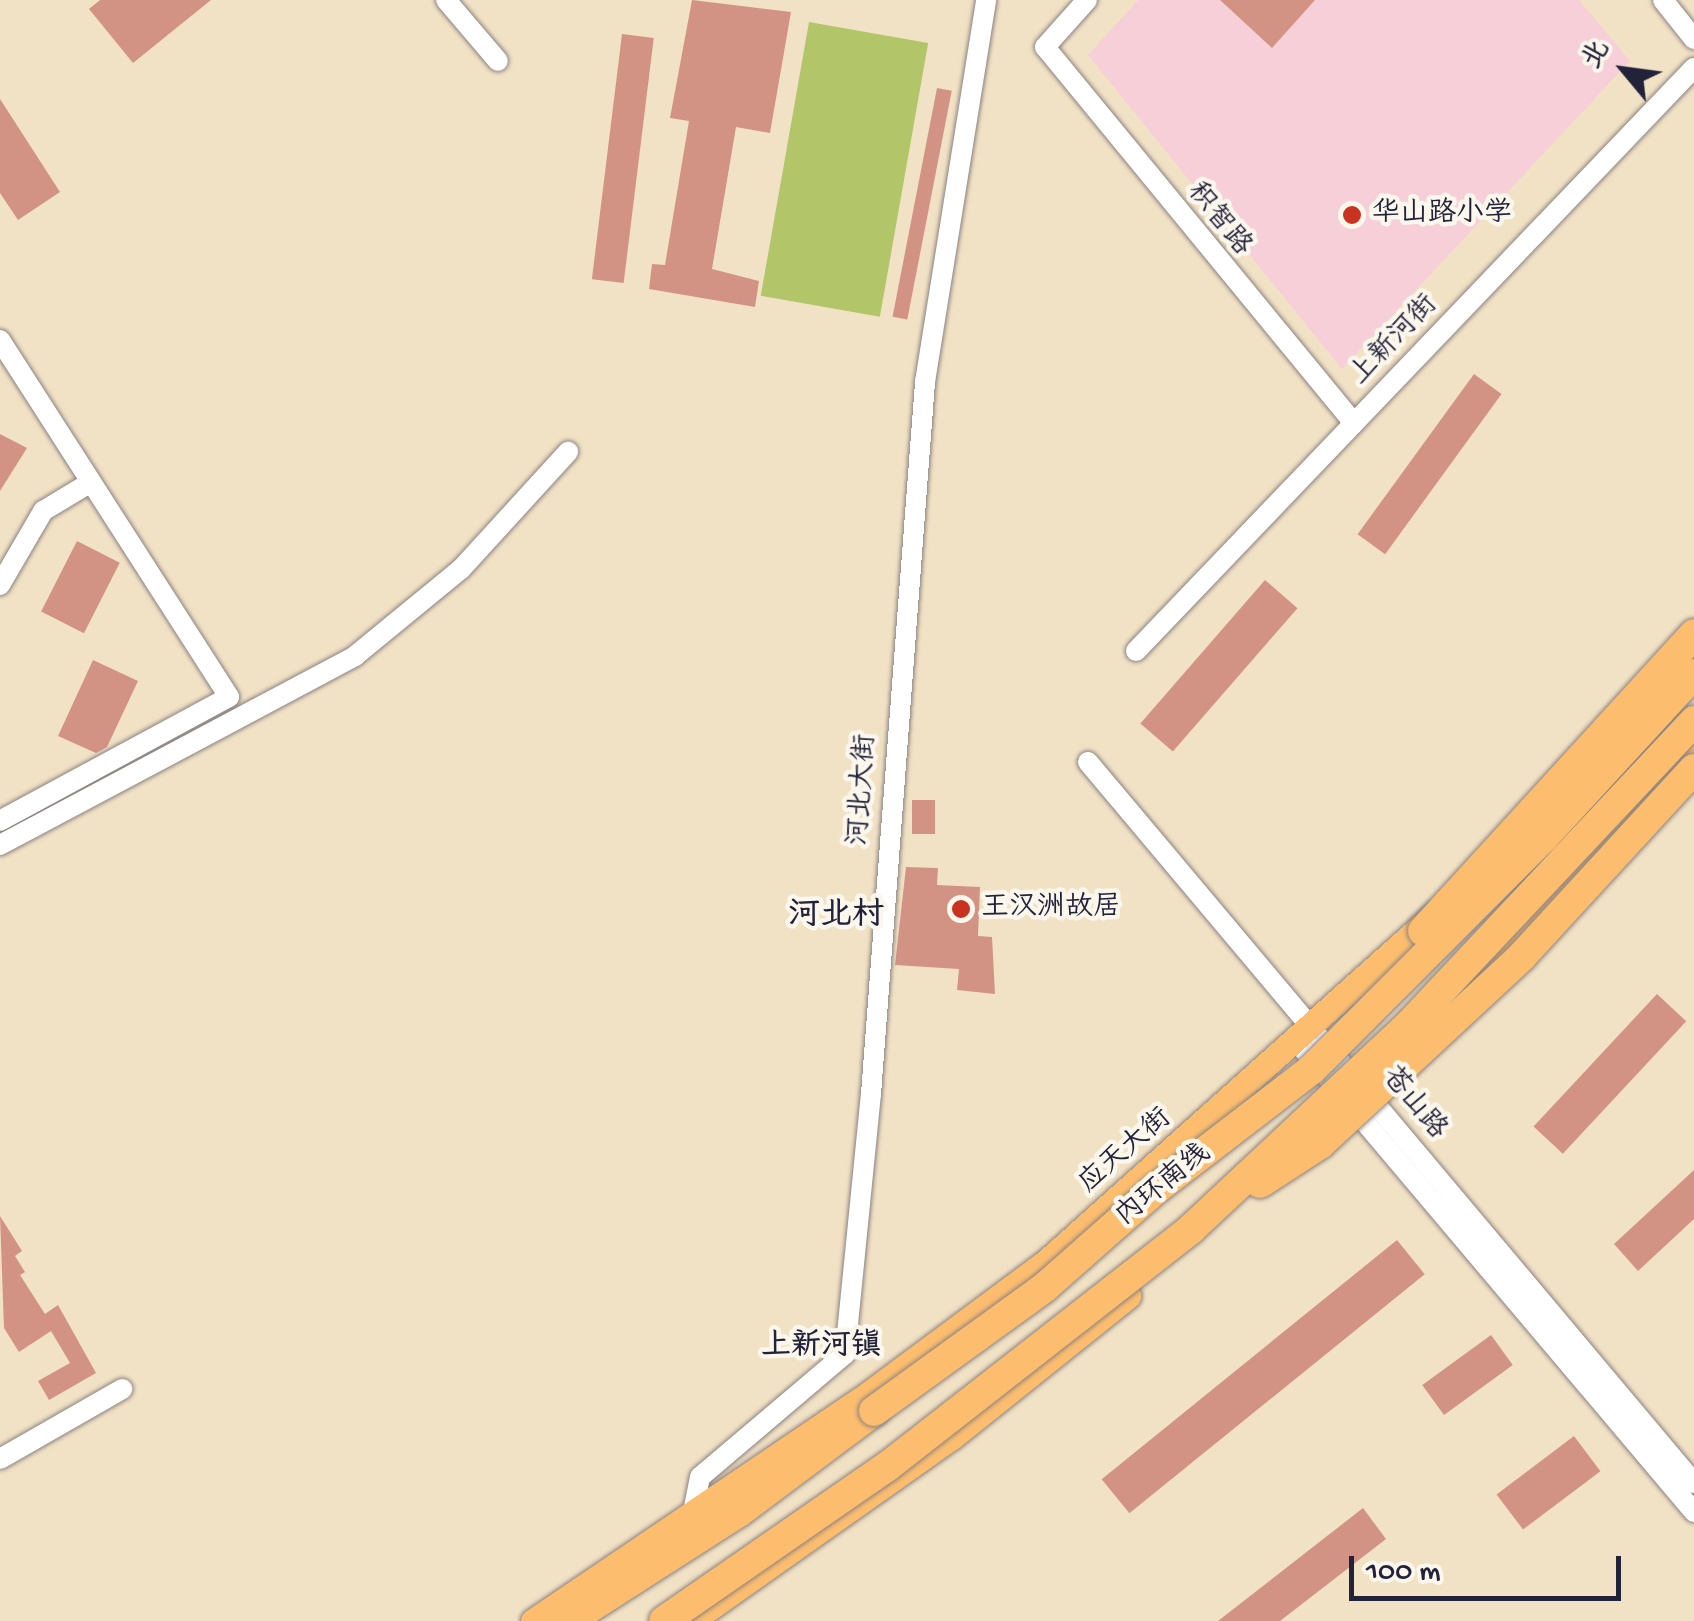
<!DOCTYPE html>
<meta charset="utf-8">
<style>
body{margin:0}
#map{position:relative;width:1694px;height:1621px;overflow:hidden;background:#f2e2c5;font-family:"Gochi Hand","LXGW WenKai TC",sans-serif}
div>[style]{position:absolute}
.built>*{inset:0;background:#f6cfd9}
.green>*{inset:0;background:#b2c669;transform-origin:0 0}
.building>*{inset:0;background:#d29385;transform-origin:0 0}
.roads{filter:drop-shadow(0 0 2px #8a8280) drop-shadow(0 0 2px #8a8280)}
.minor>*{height:20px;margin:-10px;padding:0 10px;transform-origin:10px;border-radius:10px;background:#fff}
.major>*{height:25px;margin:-12.5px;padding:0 12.5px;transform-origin:12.5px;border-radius:12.5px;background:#fcbd6f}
.highway>*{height:30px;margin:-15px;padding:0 15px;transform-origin:15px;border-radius:15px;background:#fcbd6f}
.bridges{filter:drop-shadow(0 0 2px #8a8280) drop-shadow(0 0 2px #8a8280)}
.highway-bridge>*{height:30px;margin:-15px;padding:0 15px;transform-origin:15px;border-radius:15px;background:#fcbd6f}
.dots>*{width:28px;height:28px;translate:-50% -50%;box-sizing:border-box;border:5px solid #fbf7ec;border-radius:50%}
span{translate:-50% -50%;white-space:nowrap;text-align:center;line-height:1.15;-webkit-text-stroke:9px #fbf7ec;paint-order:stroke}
.poi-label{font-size:28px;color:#22223b}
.left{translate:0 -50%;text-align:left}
.street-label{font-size:28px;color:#22223b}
.neighbourhood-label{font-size:30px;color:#22223b;font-weight:700}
.quarter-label{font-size:32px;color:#22223b;font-weight:700}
.north{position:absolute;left:1574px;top:20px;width:100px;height:100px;-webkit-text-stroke:8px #fbf7ec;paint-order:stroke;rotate:299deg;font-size:28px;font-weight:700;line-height:40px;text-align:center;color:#22223b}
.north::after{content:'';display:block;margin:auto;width:35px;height:45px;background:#22223b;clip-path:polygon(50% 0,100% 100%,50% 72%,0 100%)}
.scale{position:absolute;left:1349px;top:1556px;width:272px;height:45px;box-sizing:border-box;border:5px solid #22223b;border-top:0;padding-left:12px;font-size:30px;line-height:35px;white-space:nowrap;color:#22223b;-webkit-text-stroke:8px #fbf7ec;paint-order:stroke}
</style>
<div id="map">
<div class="built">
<div style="clip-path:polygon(1138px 0,1579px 0,1630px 61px,1342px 369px,1088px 55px)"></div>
</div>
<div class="green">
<div style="left:809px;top:22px;width:121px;height:278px;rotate:10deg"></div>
</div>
<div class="building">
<div style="clip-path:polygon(100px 0,211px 0,133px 63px,89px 9px)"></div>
<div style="clip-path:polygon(692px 0,791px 12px,770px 133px,736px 127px,712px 269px,759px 281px,755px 307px,649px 289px,652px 264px,665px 265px,689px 121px,670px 118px)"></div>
<div style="clip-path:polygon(1220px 0,1315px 0,1272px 48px)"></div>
<div style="left:622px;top:34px;width:32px;height:247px;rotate:7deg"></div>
<div style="left:937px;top:88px;width:15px;height:233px;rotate:11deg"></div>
<div style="clip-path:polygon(0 99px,60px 192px,18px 220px,0 193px)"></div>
<div style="left:1474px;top:374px;width:34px;height:198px;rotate:36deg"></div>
<div style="clip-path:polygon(0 434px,27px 448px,0 491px)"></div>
<div style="left:77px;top:541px;width:48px;height:79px;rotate:27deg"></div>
<div style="left:1265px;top:580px;width:43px;height:190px;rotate:41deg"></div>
<div style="clip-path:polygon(93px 660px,138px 681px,107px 747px,96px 753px,58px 736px)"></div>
<div style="left:935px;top:800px;width:34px;height:23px;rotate:90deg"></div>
<div style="clip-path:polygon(906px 867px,938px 868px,937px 885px,980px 887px,978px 936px,992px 937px,995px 994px,957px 990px,959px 969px,895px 965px)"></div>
<div style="left:1657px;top:994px;width:40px;height:181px;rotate:43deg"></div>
<div style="clip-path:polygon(1694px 1170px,1694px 1219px,1638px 1271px,1614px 1244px)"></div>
<div style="clip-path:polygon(0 1216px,22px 1251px,15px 1256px,25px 1272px,20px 1275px,45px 1314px,58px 1305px,96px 1373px,49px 1400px,38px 1381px,70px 1363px,51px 1331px,19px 1352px,4px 1328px)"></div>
<div style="left:1397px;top:1240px;width:44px;height:380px;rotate:51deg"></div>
<div style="left:1491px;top:1335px;width:37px;height:85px;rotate:54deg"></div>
<div style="left:1574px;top:1436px;width:44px;height:97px;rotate:53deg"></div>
<div style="clip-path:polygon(1363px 1508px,1386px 1539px,1280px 1621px,1218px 1621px)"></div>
</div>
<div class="roads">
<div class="minor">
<div style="left:446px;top:0;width:80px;rotate:49.6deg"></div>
<div style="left:1087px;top:0;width:63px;rotate:131.8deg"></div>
<div style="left:1045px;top:47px;width:487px;rotate:50.6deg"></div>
<div style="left:1663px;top:0;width:50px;rotate:51.5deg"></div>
<div style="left:0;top:340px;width:424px;rotate:57.3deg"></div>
<div style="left:229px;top:697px;width:260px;rotate:151.6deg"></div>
<div style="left:0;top:585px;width:86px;rotate:-59.8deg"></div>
<div style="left:43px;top:511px;width:56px;rotate:-31.1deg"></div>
<div style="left:1136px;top:651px;width:807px;rotate:-46.26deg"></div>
<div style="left:1088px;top:762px;width:942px;rotate:49.95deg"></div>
<div style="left:0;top:845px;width:402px;rotate:-28deg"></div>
<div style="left:355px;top:656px;width:137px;rotate:-39.4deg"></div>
<div style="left:461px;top:569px;width:159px;rotate:-47.6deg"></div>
<div style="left:1298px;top:1043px;width:614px;rotate:49.82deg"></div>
<div style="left:0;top:1459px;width:141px;rotate:-29.8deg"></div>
<div style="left:692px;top:1517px;width:41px;rotate:-78.7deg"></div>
<div style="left:700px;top:1477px;width:190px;rotate:-40.3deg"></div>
<div style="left:845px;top:1354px;width:261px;rotate:-84.3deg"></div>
<div style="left:871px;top:1094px;width:714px;rotate:-85.66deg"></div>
<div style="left:925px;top:382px;width:387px;rotate:-80.9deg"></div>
</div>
<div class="major">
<div style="left:1446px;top:1007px;width:359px;rotate:-46.4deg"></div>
<div style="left:533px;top:1621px;width:395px;rotate:-34.1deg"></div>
<div style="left:860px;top:1400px;width:233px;rotate:-36.6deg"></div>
<div style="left:1047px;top:1261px;width:521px;rotate:-41.81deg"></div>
<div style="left:691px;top:1621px;width:319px;rotate:-35.2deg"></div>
<div style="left:952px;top:1437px;width:226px;rotate:-38.7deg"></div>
</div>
<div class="highway">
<div style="left:569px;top:1621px;width:202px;rotate:-32.7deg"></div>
<div style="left:739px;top:1512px;width:169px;rotate:-36.8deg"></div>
</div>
</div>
<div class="bridges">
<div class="highway-bridge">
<div style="left:1423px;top:931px;width:402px;rotate:-47.6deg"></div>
<div style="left:1260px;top:1183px;width:72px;rotate:-33deg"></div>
<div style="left:1320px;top:1144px;width:276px;rotate:-42.9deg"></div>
<div style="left:1522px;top:956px;width:254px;rotate:-47.4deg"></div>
<div style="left:874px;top:1411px;width:211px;rotate:-35.9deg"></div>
<div style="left:1045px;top:1287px;width:147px;rotate:-41.4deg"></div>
<div style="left:1155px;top:1190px;width:198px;rotate:-37.6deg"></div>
<div style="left:1312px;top:1069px;width:327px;rotate:-45deg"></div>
<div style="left:1543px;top:838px;width:223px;rotate:-47.4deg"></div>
<div style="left:664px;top:1621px;width:272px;rotate:-34.7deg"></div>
<div style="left:888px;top:1466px;width:385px;rotate:-38deg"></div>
<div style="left:1191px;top:1229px;width:296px;rotate:-43.1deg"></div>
<div style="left:1407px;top:1027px;width:420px;rotate:-46.8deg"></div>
</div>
</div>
<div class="dots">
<div style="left:1352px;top:215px;background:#c8321e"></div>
<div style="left:961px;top:909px;background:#c8321e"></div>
</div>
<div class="poi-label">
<span class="left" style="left:1372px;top:215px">华山路小学</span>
<span class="left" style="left:981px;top:909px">王汉洲故居</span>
</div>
<div class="street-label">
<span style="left:1218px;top:220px;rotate:51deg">积智路</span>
<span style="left:1395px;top:341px;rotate:-46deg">上新河街</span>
<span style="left:864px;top:790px;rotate:-86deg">河北大街</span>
<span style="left:1413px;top:1104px;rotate:50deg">苍山路</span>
<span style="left:1126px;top:1152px;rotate:-41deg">应天大街</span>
<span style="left:1164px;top:1186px;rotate:-39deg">内环南线</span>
</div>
<div class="neighbourhood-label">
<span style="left:821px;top:1348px">上新河镇</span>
</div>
<div class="quarter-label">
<span style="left:836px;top:917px">河北村</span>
</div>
<div class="north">北</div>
<div class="scale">100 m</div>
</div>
